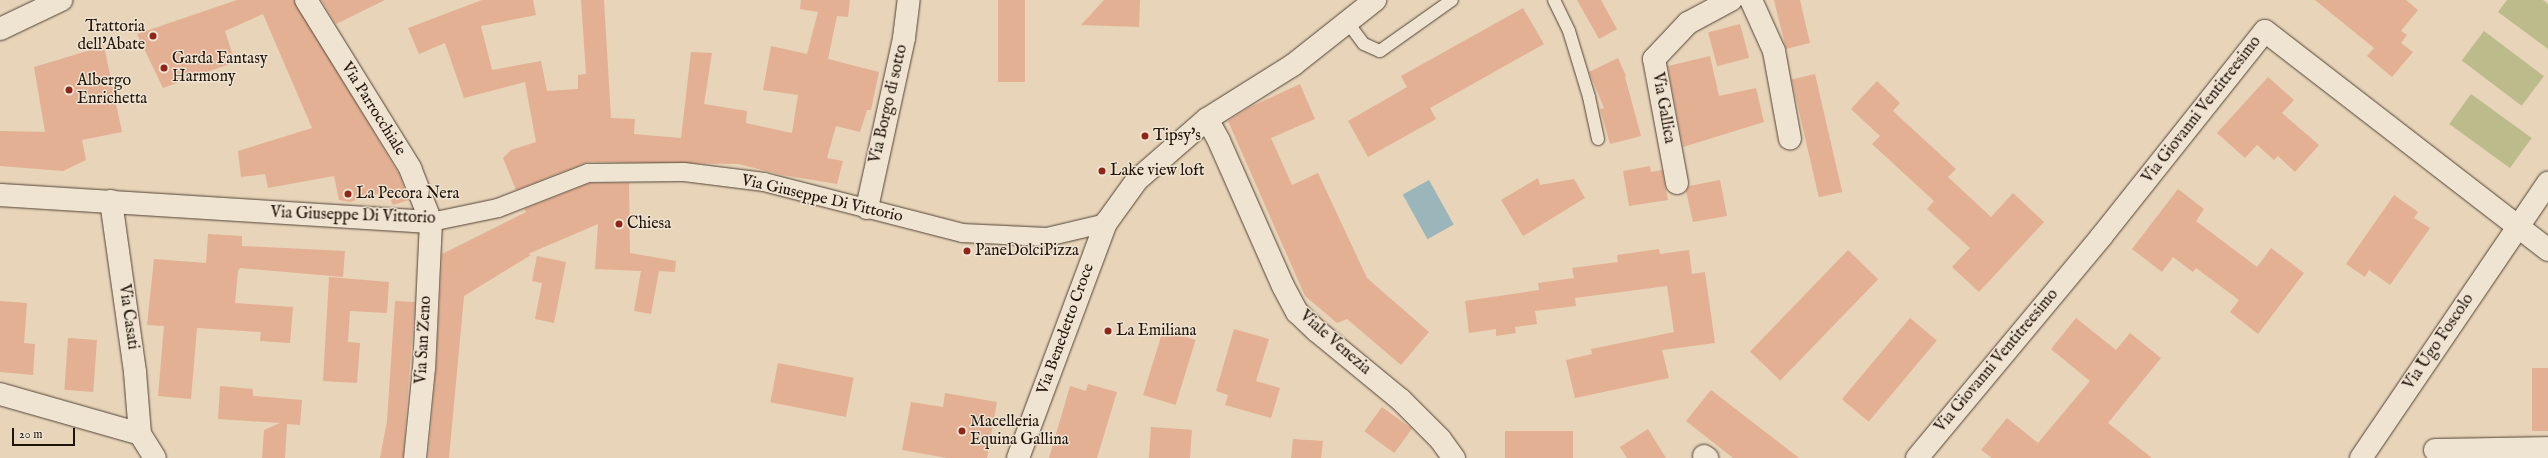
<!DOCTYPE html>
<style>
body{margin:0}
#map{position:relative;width:2548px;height:458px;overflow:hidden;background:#e7d4b9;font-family:"IM FELL English",serif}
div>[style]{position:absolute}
.green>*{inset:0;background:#bcbb8b;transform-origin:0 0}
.water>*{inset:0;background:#9bb6ba;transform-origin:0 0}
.building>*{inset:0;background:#e4b093;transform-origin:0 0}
.roads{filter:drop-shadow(0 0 1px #524335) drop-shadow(0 0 1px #524335)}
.service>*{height:12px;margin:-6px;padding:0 6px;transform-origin:6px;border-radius:6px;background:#efe3d2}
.pedestrian>*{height:18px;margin:-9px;padding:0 9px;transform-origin:9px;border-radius:9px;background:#efe3d2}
.minor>*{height:22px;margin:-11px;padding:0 11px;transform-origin:11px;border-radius:11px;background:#efe3d2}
.tertiary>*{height:22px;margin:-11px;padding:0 11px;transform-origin:11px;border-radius:11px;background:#efe3d2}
.secondary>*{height:22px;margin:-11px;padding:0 11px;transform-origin:11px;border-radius:11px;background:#efe3d2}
.dots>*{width:11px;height:11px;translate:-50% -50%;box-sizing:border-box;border:2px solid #efe3d2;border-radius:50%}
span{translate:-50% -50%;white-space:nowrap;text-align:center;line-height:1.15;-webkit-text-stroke:3px #efe3d2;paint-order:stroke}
.poi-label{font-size:16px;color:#201309}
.right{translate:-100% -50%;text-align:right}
.left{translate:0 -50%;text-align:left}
.street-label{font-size:16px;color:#201309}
.scale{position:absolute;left:12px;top:428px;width:63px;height:18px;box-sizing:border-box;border:2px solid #201309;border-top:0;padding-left:5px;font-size:12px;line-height:14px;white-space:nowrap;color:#201309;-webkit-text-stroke:3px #efe3d2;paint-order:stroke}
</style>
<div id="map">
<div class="green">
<div style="clip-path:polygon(2507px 0,2543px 0,2548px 4px,2548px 49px,2498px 12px)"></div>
<div style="left:2484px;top:31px;width:75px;height:37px;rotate:37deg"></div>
<div style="left:2471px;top:94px;width:75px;height:37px;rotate:36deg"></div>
</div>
<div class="water">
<div style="left:1429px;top:180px;width:51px;height:30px;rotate:61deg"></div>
</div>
<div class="building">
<div style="clip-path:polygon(237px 0,294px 0,399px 174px,409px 200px,393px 205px,387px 191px,350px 202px,339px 200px,334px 176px,268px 188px,265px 174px,241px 177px,238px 151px,312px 128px,263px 14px,225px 31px,235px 62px,163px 88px,137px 34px)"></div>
<div style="clip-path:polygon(321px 0,385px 0,336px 24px)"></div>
<div style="clip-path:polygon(482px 0,533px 0,536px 15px,481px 26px,492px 70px,541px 61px,547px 91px,578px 89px,578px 75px,586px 74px,581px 0,604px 0,611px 118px,635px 119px,634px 134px,681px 138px,691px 52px,712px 53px,704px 104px,747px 111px,746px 123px,792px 133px,798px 95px,763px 90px,771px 46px,807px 54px,818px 12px,800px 9px,801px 0,850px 0,848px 17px,837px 16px,828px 59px,879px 72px,871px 110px,867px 110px,860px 132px,836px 126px,827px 158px,843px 161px,837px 184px,782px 175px,739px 164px,588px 162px,516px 190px,503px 158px,511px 150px,536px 142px,525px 82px,464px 98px,445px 43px,419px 54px,408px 28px)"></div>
<div style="left:998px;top:0;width:27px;height:82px"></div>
<div style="clip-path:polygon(1104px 0,1140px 0,1139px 27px,1081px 25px)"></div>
<div style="clip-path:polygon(1577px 0,1601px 0,1617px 29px,1599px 39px)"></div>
<div style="clip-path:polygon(1774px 0,1800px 0,1810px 43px,1786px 49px)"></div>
<div style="clip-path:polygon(2315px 0,2406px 0,2418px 10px,2401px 31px,2407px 35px,2401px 43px,2413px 52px,2392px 77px,2367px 56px,2374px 48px)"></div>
<div style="clip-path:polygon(1523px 8px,1544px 44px,1430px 108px,1436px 119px,1368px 157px,1348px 121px,1407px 87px,1401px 76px)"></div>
<div style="left:1740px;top:24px;width:35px;height:33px;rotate:75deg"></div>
<div style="clip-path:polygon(104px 46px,122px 132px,82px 140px,86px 160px,63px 171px,0 166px,0 131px,45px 132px,34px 67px)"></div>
<div style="clip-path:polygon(1710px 56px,1719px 96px,1756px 88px,1764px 122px,1683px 147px,1668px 66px)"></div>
<div style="clip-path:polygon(1618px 58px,1626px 76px,1625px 77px,1641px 136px,1610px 144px,1600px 109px,1604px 108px,1589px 72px)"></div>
<div style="left:1815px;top:74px;width:121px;height:24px;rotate:77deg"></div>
<div style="clip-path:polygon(2268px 77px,2294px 100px,2282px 113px,2319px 145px,2295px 172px,2278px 156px,2274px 160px,2257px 145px,2245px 158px,2217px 133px)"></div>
<div style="clip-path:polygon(1877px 81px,1900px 103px,1893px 111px,1956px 169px,1948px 177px,1991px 217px,2013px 193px,2044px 222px,1979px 292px,1952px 267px,1970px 248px,1927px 209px,1934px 201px,1872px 144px,1880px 136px,1851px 109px)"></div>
<div style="clip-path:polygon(1300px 84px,1315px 119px,1271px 138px,1292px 185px,1318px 173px,1367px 278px,1429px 332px,1401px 365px,1347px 319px,1337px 323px,1305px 296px,1228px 121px,1250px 107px)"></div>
<div style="clip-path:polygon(1650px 166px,1651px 172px,1662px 170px,1668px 200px,1629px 206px,1623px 171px)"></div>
<div style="clip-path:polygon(1538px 178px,1540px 185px,1574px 179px,1585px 198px,1523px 236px,1501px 200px)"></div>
<div style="clip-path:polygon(1720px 180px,1727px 216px,1693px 222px,1686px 191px,1689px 186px)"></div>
<div style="clip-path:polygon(590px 183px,629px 183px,630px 253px,676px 261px,675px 272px,659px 271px,651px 314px,634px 311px,641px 271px,595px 269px,598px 224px,528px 254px,531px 255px,464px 296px,449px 458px,428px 458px,436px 369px,442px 254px,526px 212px,524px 209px)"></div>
<div style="clip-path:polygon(2178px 189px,2204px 209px,2196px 221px,2257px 267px,2271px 248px,2304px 273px,2258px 334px,2230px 312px,2239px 300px,2196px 268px,2193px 272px,2173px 257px,2162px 272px,2132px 249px)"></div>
<div style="clip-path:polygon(2394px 195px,2418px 212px,2414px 218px,2430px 228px,2390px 285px,2369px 270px,2365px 277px,2346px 264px)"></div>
<div style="clip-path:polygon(208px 234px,242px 236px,242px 246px,345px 251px,343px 277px,240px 268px,238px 271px,235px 303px,293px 307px,290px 343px,260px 341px,261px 332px,197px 328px,191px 399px,158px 396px,164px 326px,147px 325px,154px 259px,206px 263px)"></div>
<div style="clip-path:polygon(1659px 249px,1660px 254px,1689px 250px,1692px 274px,1705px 272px,1715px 343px,1662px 350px,1669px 378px,1575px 398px,1566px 360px,1592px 354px,1591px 349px,1674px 332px,1667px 286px,1575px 298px,1576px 306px,1535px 311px,1537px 324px,1515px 327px,1516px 333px,1496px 336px,1496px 329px,1469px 333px,1465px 301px,1539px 290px,1538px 283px,1574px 278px,1572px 268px,1618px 262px,1617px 255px)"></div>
<div style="left:1848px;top:250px;width:42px;height:141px;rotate:44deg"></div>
<div style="clip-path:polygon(537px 256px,566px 262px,554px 323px,535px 319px,542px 283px,532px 281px)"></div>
<div style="clip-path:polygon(329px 277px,389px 282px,387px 313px,350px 311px,348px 342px,360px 343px,357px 383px,323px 381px)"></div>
<div style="clip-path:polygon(0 301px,27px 303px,24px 343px,35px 344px,33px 375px,0 372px)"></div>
<div style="clip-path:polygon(395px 301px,415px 302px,403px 458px,380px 458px,387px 421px)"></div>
<div style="left:1910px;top:318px;width:35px;height:106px;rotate:40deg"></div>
<div style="clip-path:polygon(2076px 318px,2116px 350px,2130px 333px,2161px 358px,2108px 423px,2152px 458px,1992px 458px,1981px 450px,2007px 418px,2038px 443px,2090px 381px,2051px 349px)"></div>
<div style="clip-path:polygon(1234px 329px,1269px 339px,1256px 381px,1280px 388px,1271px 418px,1225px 405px,1228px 395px,1216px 391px)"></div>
<div style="left:1163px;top:330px;width:34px;height:68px;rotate:17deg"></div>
<div style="left:68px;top:338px;width:29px;height:52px;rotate:4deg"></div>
<div style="left:778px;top:363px;width:77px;height:40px;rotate:11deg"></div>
<div style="left:2532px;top:368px;width:16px;height:63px"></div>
<div style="clip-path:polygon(1088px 384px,1117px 392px,1097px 458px,1049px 458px,1070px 386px,1086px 391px)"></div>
<div style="clip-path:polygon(220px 386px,253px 389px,253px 396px,302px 400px,300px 425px,287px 424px,285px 458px,262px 458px,264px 430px,280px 423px,218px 419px)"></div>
<div style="clip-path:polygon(1711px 390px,1799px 458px,1733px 458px,1686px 421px)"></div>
<div style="clip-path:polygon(945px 393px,997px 402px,987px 458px,947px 458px,902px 450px,911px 402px,943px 407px)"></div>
<div style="left:1382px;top:407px;width:37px;height:30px;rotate:36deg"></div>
<div style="left:1151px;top:427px;width:41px;height:31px;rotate:4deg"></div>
<div style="clip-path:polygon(1648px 429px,1666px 458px,1627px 458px,1620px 447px)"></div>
<div style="left:1573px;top:431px;width:27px;height:68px;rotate:90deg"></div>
<div style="clip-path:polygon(1293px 439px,1323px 441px,1321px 458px,1291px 458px)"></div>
</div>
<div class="roads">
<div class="service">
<div style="left:1554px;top:0;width:34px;rotate:64deg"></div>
<div style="left:1569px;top:31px;width:69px;rotate:73.1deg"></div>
<div style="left:1589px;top:97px;width:43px;rotate:77.9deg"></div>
<div style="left:1348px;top:23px;width:26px;rotate:53deg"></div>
<div style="left:1364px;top:44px;width:17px;rotate:24deg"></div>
<div style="left:1380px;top:51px;width:88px;rotate:-35.3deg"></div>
</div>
<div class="pedestrian">
<div style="left:431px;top:222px;width:68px;rotate:-11.8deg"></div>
<div style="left:498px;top:208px;width:97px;rotate:-21.3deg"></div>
<div style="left:588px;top:173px;width:96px;rotate:-0.6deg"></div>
<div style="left:684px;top:172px;width:81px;rotate:7.1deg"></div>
<div style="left:764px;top:182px;width:204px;rotate:14.4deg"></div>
<div style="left:962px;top:233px;width:85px;rotate:2.7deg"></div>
<div style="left:1047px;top:237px;width:61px;rotate:-13.3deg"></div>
</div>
<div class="minor">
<div style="left:306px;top:0;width:198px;rotate:58.2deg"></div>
<div style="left:410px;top:168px;width:58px;rotate:68.7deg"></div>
<div style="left:431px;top:222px;width:146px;rotate:92.7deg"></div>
<div style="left:424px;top:368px;width:90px;rotate:95.7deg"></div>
<div style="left:1751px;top:0;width:56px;rotate:65.7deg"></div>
<div style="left:1774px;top:51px;width:89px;rotate:79.7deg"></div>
<div style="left:1207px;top:119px;width:25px;rotate:61deg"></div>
<div style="left:1219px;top:141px;width:158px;rotate:66.2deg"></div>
<div style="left:1283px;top:286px;width:30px;rotate:62deg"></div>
<div style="left:1297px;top:312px;width:28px;rotate:44deg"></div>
<div style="left:1317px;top:331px;width:109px;rotate:39.4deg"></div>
<div style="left:1401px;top:400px;width:55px;rotate:45deg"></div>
<div style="left:1440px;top:439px;width:24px;rotate:54deg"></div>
<div style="left:1677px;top:183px;width:126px;rotate:-100.5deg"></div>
<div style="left:1654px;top:59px;width:50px;rotate:-46.6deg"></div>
<div style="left:1688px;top:23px;width:49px;rotate:-28.1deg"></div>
<div style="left:0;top:195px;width:432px;rotate:3.6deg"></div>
<div style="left:111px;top:201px;width:173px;rotate:82deg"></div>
<div style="left:135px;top:372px;width:62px;rotate:85.4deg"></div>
<div style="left:867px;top:208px;width:174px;rotate:-77.7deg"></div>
<div style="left:904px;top:38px;width:38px;rotate:-83deg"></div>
<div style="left:0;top:394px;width:146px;rotate:15.9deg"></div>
<div style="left:140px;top:434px;width:28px;rotate:58deg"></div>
<div style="left:2435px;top:450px;width:113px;rotate:-1deg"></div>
<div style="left:1704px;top:456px;width:4px;rotate:34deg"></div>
<div style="left:1018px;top:458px;width:251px;rotate:-69.5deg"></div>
<div style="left:1106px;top:223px;width:53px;rotate:-54.2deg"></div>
<div style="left:1137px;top:180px;width:93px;rotate:-41.1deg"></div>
<div style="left:1207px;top:119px;width:102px;rotate:-32.1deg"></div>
<div style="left:1293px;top:65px;width:105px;rotate:-38.4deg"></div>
<div style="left:1917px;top:458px;width:288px;rotate:-50.2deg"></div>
<div style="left:2101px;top:237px;width:263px;rotate:-51.5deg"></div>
<div style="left:2265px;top:31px;width:358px;rotate:37.7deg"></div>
</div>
<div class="tertiary">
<div style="left:2361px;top:458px;width:333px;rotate:-55.8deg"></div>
</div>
<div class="secondary">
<div style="left:0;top:29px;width:68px;rotate:-25.4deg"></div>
</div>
</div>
<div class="dots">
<div style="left:153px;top:36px;background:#8f2418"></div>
<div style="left:164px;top:68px;background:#8f2418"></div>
<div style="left:69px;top:90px;background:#8f2418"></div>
<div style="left:1145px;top:136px;background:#8f2418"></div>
<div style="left:1102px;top:171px;background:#8f2418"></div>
<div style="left:348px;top:194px;background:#8f2418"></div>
<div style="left:619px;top:224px;background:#8f2418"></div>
<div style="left:967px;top:251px;background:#8f2418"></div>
<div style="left:1108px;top:331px;background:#8f2418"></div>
<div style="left:962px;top:431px;background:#8f2418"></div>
</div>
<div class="poi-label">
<span class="right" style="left:145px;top:36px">Trattoria<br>dell'Abate</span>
<span class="left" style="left:172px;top:68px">Garda Fantasy<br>Harmony</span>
<span class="left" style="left:77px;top:90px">Albergo<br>Enrichetta</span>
<span class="left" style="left:1153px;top:136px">Tipsy's</span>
<span class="left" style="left:1110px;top:171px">Lake view loft</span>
<span class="left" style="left:356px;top:194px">La Pecora Nera</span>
<span class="left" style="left:627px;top:224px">Chiesa</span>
<span class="left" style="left:975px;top:251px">PaneDolciPizza</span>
<span class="left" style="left:1116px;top:331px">La Emiliana</span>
<span class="left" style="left:970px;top:431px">Macelleria<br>Equina Gallina</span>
</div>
<div class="street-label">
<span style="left:889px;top:104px;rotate:-77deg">Via Borgo di sotto</span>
<span style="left:1663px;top:108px;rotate:80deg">Via Gallica</span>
<span style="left:373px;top:109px;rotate:58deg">Via Parrocchiale</span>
<span style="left:2202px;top:110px;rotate:-52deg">Via Giovanni Ventitreesimo</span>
<span style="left:822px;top:199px;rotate:13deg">Via Giuseppe Di Vittorio</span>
<span style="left:353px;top:216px;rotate:2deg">Via Giuseppe Di Vittorio</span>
<span style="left:128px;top:317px;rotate:82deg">Via Casati</span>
<span style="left:1066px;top:329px;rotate:-70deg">Via Benedetto Croce</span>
<span style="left:424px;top:340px;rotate:-87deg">Via San Zeno</span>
<span style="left:2439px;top:342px;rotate:-56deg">Via Ugo Foscolo</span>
<span style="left:1335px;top:343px;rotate:41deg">Viale Venezia</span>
<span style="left:1997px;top:361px;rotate:-50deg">Via Giovanni Ventitreesimo</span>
</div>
<div class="scale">20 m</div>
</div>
